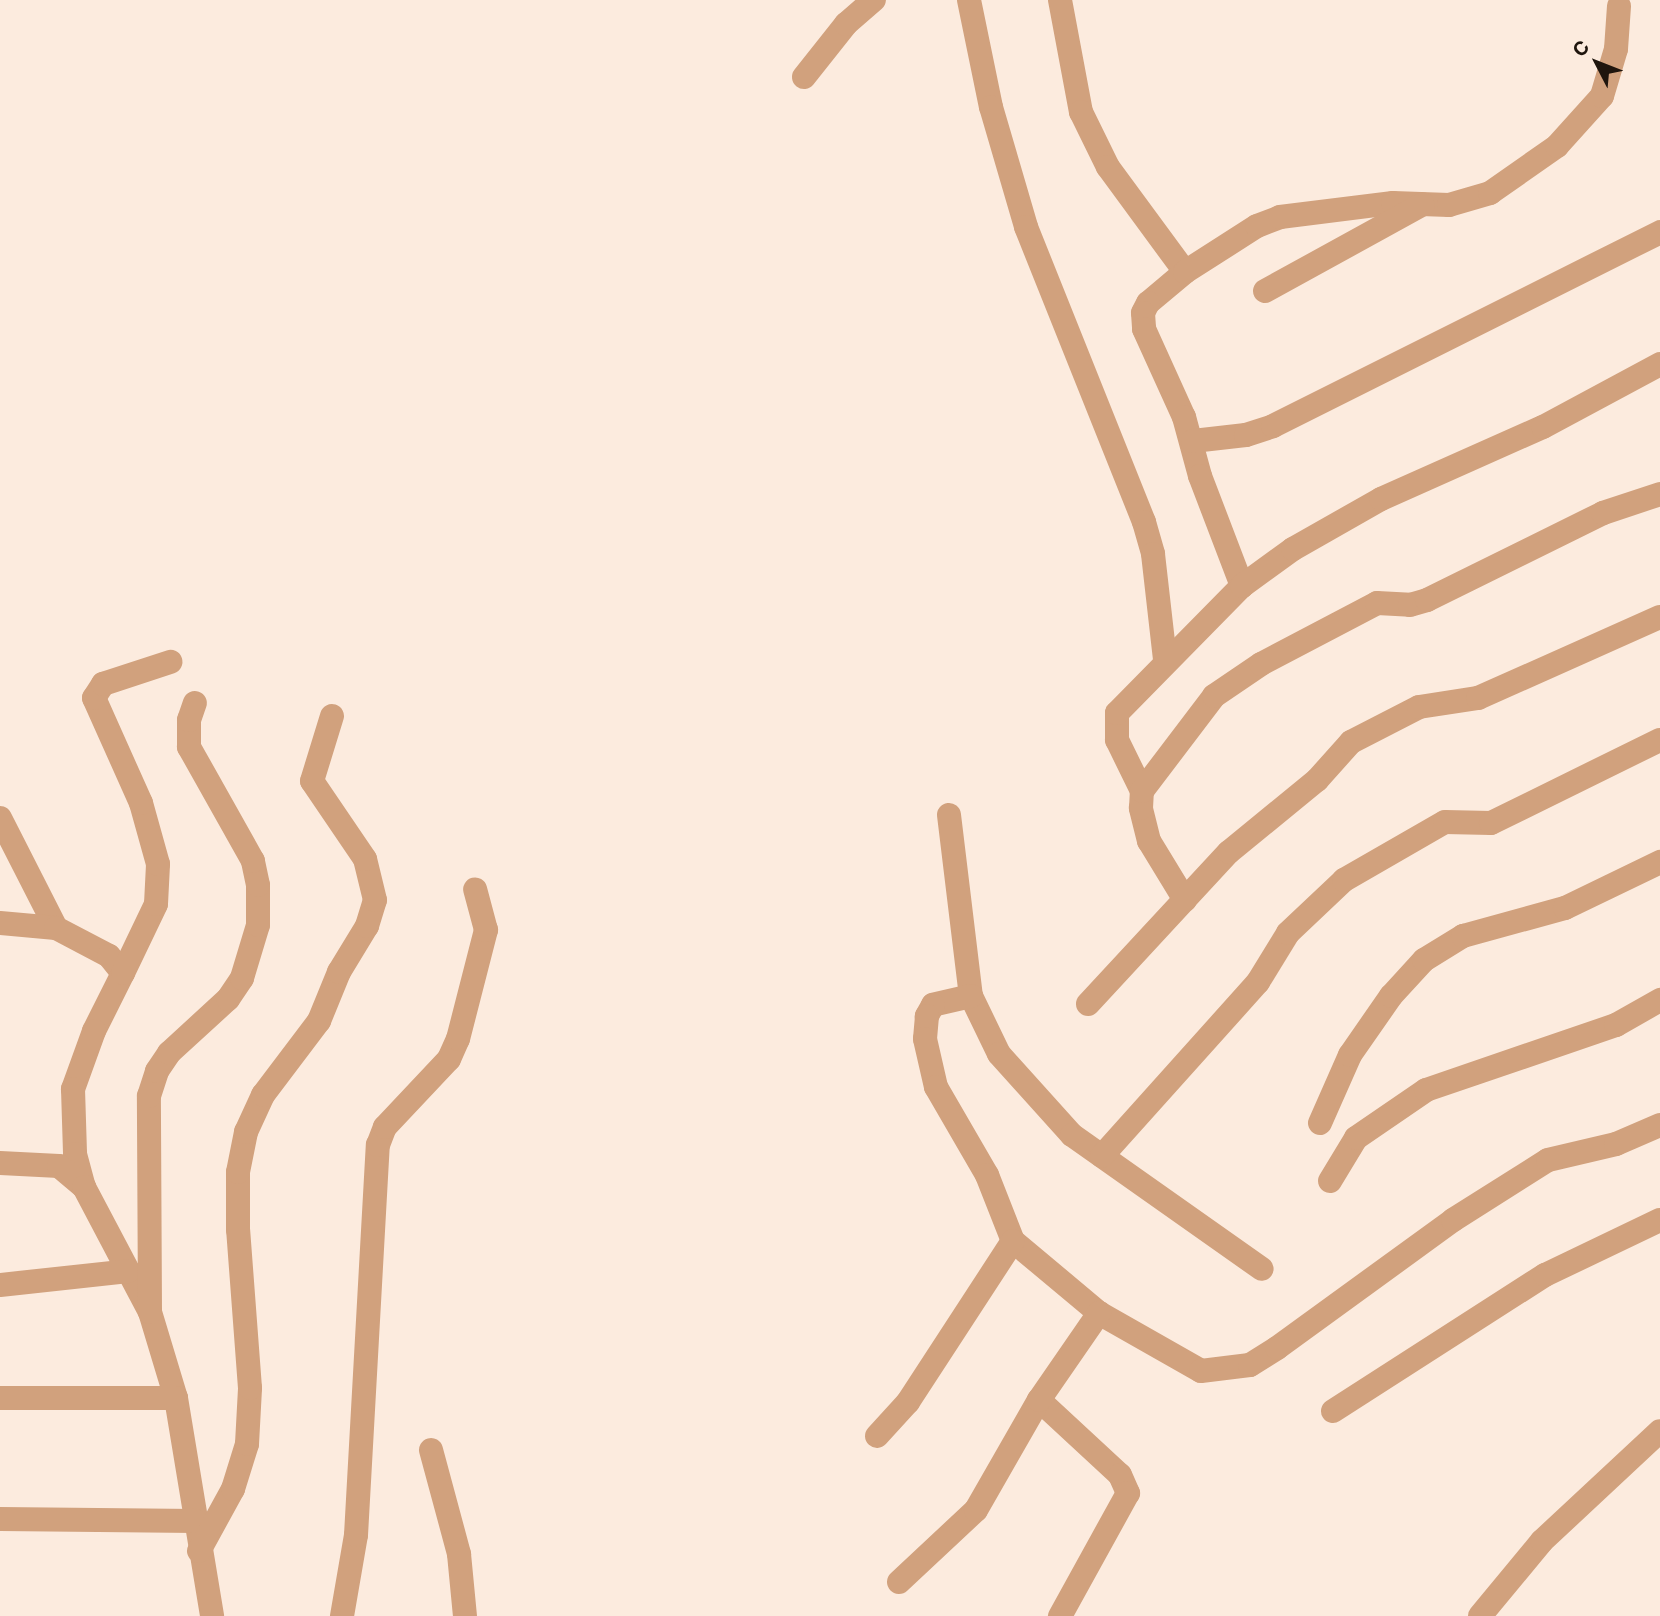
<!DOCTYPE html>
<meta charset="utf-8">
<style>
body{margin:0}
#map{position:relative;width:1660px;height:1616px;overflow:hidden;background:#fcebde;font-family:Inter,sans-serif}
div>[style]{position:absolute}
.minor>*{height:24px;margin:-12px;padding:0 12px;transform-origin:12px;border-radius:12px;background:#d1a17d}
span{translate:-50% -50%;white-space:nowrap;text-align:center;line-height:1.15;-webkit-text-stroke:5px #fcebde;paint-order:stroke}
.north{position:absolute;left:1562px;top:28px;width:70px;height:70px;-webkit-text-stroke:5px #fcebde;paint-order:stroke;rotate:312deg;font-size:19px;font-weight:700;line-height:28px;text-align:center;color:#1f150d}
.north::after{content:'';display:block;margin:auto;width:24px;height:32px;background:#1f150d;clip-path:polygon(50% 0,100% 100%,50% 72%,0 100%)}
</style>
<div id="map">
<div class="minor">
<div style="left:969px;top:0;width:109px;rotate:78.4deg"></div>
<div style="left:991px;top:107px;width:125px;rotate:73.7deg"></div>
<div style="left:1026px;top:227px;width:318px;rotate:68.2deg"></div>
<div style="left:1144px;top:522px;width:33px;rotate:74deg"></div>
<div style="left:1153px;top:554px;width:107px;rotate:83.5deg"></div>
<div style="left:1060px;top:0;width:114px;rotate:79.4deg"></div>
<div style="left:1081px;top:112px;width:61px;rotate:63.9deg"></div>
<div style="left:1108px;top:167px;width:130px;rotate:53.7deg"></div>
<div style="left:1185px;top:272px;width:48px;rotate:140deg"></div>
<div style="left:1148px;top:303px;width:11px;rotate:117deg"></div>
<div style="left:1143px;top:313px;width:16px;rotate:86deg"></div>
<div style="left:1144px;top:329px;width:97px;rotate:65.6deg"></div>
<div style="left:1184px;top:417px;width:61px;rotate:74.8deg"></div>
<div style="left:1200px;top:476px;width:118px;rotate:69.1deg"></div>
<div style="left:804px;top:77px;width:68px;rotate:-51.6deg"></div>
<div style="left:846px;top:24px;width:37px;rotate:-41deg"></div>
<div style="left:1185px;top:272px;width:85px;rotate:-32.6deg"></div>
<div style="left:1257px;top:226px;width:25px;rotate:-21deg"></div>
<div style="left:1280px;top:217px;width:114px;rotate:-7.1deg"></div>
<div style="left:1393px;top:203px;width:56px;rotate:2deg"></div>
<div style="left:1449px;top:205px;width:43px;rotate:-16.3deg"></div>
<div style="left:1490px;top:193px;width:82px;rotate:-35deg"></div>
<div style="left:1557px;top:146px;width:67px;rotate:-48deg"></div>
<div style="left:1602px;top:96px;width:49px;rotate:-73.4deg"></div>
<div style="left:1616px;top:49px;width:43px;rotate:-86deg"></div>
<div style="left:1265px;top:291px;width:180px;rotate:-28.8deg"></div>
<div style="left:1193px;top:441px;width:53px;rotate:-6.5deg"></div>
<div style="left:1246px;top:435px;width:28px;rotate:-18deg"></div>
<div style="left:1273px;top:426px;width:433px;rotate:-26.6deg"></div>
<div style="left:1142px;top:791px;width:57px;rotate:-116.1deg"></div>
<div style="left:1117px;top:740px;width:27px;rotate:-90deg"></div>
<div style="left:1117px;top:713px;width:178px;rotate:-45.5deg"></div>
<div style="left:1242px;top:586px;width:63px;rotate:-36deg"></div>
<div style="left:1293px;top:549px;width:101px;rotate:-29.6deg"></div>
<div style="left:1381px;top:499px;width:177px;rotate:-24deg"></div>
<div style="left:1543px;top:427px;width:133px;rotate:-28.3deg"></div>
<div style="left:949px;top:815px;width:182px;rotate:83.1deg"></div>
<div style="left:971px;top:996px;width:64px;rotate:64.2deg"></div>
<div style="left:999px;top:1054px;width:109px;rotate:48deg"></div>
<div style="left:1072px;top:1135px;width:232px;rotate:35.2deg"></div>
<div style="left:0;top:818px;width:123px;rotate:63deg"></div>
<div style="left:1185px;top:900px;width:69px;rotate:-121.4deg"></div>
<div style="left:1149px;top:841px;width:34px;rotate:-104deg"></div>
<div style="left:1141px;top:808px;width:17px;rotate:-87deg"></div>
<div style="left:1142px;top:791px;width:119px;rotate:-52.8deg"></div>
<div style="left:1214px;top:696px;width:57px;rotate:-34.2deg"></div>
<div style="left:1261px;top:664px;width:131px;rotate:-27.7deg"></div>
<div style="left:1377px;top:603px;width:33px;rotate:3deg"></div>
<div style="left:1410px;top:605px;width:18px;rotate:-16deg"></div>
<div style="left:1427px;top:600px;width:196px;rotate:-26.3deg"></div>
<div style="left:1603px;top:513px;width:60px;rotate:-18.4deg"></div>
<div style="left:0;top:923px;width:56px;rotate:5.1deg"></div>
<div style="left:56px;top:928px;width:60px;rotate:27.8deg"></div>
<div style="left:109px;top:956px;width:22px;rotate:51deg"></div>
<div style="left:123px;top:973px;width:65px;rotate:116.6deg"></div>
<div style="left:94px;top:1031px;width:62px;rotate:109.9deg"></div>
<div style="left:73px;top:1089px;width:65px;rotate:88.2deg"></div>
<div style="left:75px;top:1154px;width:34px;rotate:75deg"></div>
<div style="left:123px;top:973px;width:76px;rotate:-64.4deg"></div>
<div style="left:156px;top:904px;width:40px;rotate:-87.1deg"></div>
<div style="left:158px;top:864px;width:63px;rotate:-105.6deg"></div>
<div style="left:141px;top:803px;width:115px;rotate:-114.1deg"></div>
<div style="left:94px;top:698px;width:17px;rotate:-57deg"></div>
<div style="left:103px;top:684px;width:71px;rotate:-18.2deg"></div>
<div style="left:971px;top:996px;width:39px;rotate:167deg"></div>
<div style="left:933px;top:1005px;width:13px;rotate:119deg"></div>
<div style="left:927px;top:1016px;width:23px;rotate:95deg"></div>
<div style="left:925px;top:1039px;width:49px;rotate:77.1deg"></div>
<div style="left:936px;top:1087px;width:102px;rotate:59.9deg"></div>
<div style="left:987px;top:1175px;width:71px;rotate:68.5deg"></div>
<div style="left:1013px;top:1241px;width:112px;rotate:39.9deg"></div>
<div style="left:1099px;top:1313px;width:117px;rotate:29.6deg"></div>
<div style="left:1201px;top:1371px;width:49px;rotate:-7deg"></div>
<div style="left:1250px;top:1365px;width:32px;rotate:-32deg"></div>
<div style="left:1277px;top:1348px;width:218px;rotate:-36deg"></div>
<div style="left:1453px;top:1220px;width:112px;rotate:-32.3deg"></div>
<div style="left:1548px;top:1160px;width:70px;rotate:-13.2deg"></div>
<div style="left:1616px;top:1144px;width:48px;rotate:-23.4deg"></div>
<div style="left:1088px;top:1004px;width:207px;rotate:-47.2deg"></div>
<div style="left:1229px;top:852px;width:114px;rotate:-39.3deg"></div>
<div style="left:1317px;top:780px;width:51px;rotate:-48.2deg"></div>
<div style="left:1351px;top:742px;width:76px;rotate:-27.2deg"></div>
<div style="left:1419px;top:707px;width:60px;rotate:-8.7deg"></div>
<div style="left:1478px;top:698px;width:199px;rotate:-24deg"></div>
<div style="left:1320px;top:1123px;width:74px;rotate:-66.2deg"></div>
<div style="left:1350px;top:1055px;width:72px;rotate:-55.2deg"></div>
<div style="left:1391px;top:996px;width:49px;rotate:-47.5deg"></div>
<div style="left:1424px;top:960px;width:46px;rotate:-31.6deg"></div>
<div style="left:1463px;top:936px;width:106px;rotate:-15.4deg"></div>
<div style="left:1565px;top:908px;width:106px;rotate:-25.8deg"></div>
<div style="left:1102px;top:1156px;width:234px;rotate:-48.1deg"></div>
<div style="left:1258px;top:982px;width:57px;rotate:-58.5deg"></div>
<div style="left:1288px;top:933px;width:77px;rotate:-43.4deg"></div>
<div style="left:1344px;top:880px;width:116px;rotate:-29.9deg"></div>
<div style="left:1445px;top:822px;width:46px;rotate:1.2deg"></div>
<div style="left:1491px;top:823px;width:188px;rotate:-26.2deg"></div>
<div style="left:0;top:1163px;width:59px;rotate:2.9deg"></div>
<div style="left:59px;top:1166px;width:33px;rotate:40deg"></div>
<div style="left:84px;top:1187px;width:141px;rotate:62.2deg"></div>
<div style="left:150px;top:1312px;width:90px;rotate:73.2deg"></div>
<div style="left:176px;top:1398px;width:221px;rotate:80.6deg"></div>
<div style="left:1330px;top:1181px;width:50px;rotate:-58.8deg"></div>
<div style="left:1356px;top:1138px;width:85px;rotate:-34.4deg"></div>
<div style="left:1426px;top:1090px;width:201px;rotate:-18.9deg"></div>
<div style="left:1616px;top:1025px;width:51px;rotate:-29.6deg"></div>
<div style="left:0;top:1285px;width:129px;rotate:-6.2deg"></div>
<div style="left:150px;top:1312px;width:216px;rotate:-90.3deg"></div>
<div style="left:149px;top:1096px;width:26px;rotate:-72deg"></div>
<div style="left:157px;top:1071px;width:22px;rotate:-56deg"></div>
<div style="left:169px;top:1053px;width:80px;rotate:-42.5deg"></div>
<div style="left:228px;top:999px;width:25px;rotate:-56deg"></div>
<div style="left:242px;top:978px;width:55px;rotate:-73.2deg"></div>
<div style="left:258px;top:925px;width:40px;rotate:-90deg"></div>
<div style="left:258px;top:885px;width:25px;rotate:-102deg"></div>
<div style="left:253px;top:861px;width:131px;rotate:-119.3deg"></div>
<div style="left:189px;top:747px;width:27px;rotate:-90deg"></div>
<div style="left:189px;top:720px;width:18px;rotate:-71deg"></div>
<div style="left:0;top:1398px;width:176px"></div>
<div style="left:1039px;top:1400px;width:110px;rotate:42.8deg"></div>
<div style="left:1120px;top:1475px;width:20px;rotate:66deg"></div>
<div style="left:1128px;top:1493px;width:141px;rotate:118.9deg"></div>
<div style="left:1333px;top:1411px;width:252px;rotate:-32.7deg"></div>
<div style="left:1545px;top:1275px;width:127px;rotate:-25.6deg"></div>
<div style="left:877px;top:1436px;width:46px;rotate:-47.6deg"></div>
<div style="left:908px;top:1402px;width:192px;rotate:-56.9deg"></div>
<div style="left:431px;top:1450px;width:108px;rotate:74.9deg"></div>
<div style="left:459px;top:1554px;width:62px;rotate:84.5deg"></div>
<div style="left:0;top:1519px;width:196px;rotate:0.6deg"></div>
<div style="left:199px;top:1551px;width:71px;rotate:-61.3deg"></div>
<div style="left:233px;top:1489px;width:47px;rotate:-72.7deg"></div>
<div style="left:247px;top:1444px;width:56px;rotate:-86.9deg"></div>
<div style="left:250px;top:1388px;width:158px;rotate:-94.3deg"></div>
<div style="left:238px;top:1230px;width:58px;rotate:-90deg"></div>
<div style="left:238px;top:1172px;width:41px;rotate:-78.7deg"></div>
<div style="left:246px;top:1132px;width:41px;rotate:-65.3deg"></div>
<div style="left:263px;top:1095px;width:93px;rotate:-52.9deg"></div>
<div style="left:319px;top:1021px;width:53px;rotate:-67.8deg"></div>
<div style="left:339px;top:972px;width:54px;rotate:-58.7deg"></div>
<div style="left:367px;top:926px;width:27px;rotate:-73deg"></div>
<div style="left:375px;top:900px;width:42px;rotate:-103.7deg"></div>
<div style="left:365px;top:859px;width:94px;rotate:-124.2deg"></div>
<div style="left:312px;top:781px;width:68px;rotate:-72.9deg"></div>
<div style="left:899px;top:1582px;width:105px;rotate:-43.1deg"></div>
<div style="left:976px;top:1510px;width:127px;rotate:-60.2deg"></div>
<div style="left:1039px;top:1400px;width:106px;rotate:-55.4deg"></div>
<div style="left:342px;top:1616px;width:82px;rotate:-80.2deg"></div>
<div style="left:356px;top:1535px;width:391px;rotate:-86.8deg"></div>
<div style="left:378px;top:1145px;width:19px;rotate:-69deg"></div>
<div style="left:385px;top:1127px;width:93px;rotate:-46.7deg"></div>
<div style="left:449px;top:1059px;width:22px;rotate:-66deg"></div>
<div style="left:458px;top:1039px;width:113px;rotate:-75.6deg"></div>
<div style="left:486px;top:930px;width:42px;rotate:-105deg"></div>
<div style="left:1480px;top:1616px;width:97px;rotate:-50.4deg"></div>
<div style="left:1542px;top:1541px;width:161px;rotate:-43deg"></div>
</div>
<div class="north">С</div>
</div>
